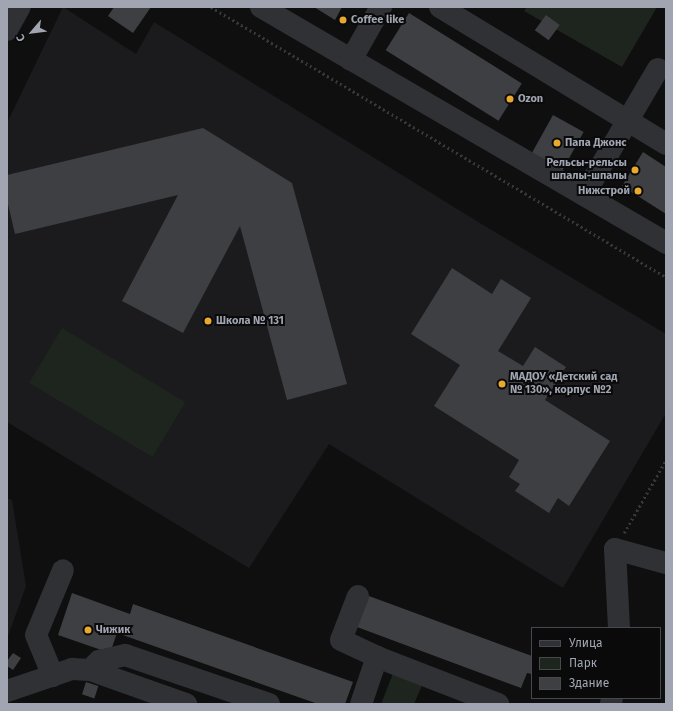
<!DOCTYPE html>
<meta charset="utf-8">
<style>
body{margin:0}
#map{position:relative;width:673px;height:711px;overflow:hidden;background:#0f0f10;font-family:"Fira Sans",sans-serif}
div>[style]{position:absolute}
.built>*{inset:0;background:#1b1b1d}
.green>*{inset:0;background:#1e241e;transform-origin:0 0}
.building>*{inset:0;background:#3e3f43;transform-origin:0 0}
.path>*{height:2.5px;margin-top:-1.25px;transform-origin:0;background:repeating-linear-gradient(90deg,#36383c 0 2px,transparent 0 5px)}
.minor>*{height:22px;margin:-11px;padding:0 11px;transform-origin:11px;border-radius:11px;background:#303135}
.dots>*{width:11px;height:11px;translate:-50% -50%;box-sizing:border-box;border:2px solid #0a0a0b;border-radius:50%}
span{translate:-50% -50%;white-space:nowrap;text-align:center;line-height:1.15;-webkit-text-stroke:4px #0a0a0b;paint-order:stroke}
.poi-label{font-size:11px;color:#a0a5b1;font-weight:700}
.left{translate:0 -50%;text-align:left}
.right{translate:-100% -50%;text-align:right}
.frame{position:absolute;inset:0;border:8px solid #a0a5b1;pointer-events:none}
.legend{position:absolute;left:531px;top:627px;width:130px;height:72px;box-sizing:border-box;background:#0a0a0b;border:1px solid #46484d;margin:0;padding:5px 7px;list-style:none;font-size:12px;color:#a0a5b1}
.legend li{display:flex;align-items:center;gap:8px;height:20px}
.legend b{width:20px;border:1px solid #46484d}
.north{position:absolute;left:12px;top:12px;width:40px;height:40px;-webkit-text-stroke:3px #0a0a0b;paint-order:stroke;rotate:242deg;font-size:11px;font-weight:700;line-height:16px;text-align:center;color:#a0a5b1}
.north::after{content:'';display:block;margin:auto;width:14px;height:18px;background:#a0a5b1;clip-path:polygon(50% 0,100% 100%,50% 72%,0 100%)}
</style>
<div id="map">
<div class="built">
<div style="clip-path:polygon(63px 7px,136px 54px,154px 22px,475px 220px,666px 334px,666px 413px,563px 588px,329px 444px,249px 568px,7px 422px,7px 123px)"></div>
<div style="clip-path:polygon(7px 498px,12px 500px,26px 586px,7px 639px)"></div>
</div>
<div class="green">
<div style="clip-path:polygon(527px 7px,657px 7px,622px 67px,524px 11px)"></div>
<div style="left:62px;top:328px;width:144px;height:64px;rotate:31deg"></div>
<div style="clip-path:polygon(394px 671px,423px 683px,414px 704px,381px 704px)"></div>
</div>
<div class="building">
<div style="clip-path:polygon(114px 7px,151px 7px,133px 33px,108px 16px)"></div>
<div style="clip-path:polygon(314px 7px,342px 7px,335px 20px)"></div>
<div style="left:409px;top:13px;width:133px;height:44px;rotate:32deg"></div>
<div style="left:546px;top:15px;width:17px;height:19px;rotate:36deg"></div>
<div style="left:553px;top:115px;width:35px;height:45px;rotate:29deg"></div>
<div style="clip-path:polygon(203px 128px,292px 183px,347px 384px,287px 400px,240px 226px,183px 333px,122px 301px,178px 195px,15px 234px,7px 200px,7px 175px)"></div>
<div style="clip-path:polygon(643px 152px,666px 167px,666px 214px,622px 186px)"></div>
<div style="clip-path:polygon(452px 268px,492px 294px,501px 279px,531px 298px,498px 351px,523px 366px,535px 347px,566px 367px,545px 400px,610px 441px,569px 506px,558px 498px,549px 513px,515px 491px,520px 484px,509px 477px,519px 460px,434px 406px,460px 365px,411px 334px)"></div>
<div style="clip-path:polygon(72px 593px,130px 614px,133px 604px,353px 682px,345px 704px,318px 704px,117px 633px,110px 653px,58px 635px)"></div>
<div style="clip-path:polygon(369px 596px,532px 656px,532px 674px,527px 673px,521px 688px,357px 627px)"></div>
<div style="clip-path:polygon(13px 653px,21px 658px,13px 670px,7px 666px,7px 661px)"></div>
<div style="left:86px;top:682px;width:13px;height:13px;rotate:18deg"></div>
</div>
<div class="path">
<div style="left:211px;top:7px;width:529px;rotate:30.69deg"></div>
<div style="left:624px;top:533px;width:84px;rotate:-60.1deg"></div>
</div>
<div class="minor">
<div style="left:261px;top:7px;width:469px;rotate:30.2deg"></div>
<div style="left:440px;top:7px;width:264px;rotate:31.2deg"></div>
<div style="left:7px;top:30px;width:26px;rotate:-61deg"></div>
<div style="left:351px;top:60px;width:61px;rotate:-60.5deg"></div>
<div style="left:584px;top:195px;width:146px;rotate:-59.6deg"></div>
<div style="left:358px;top:596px;width:47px;rotate:111.1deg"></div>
<div style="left:341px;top:640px;width:40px;rotate:25deg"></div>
<div style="left:619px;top:628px;width:79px;rotate:-92.9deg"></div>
<div style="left:615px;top:549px;width:53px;rotate:15.4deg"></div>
<div style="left:90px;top:670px;width:13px;rotate:-45deg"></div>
<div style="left:99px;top:661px;width:27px;rotate:-13deg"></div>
<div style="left:125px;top:655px;width:152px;rotate:18.8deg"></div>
<div style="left:53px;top:676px;width:44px;rotate:-112.5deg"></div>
<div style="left:36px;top:635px;width:70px;rotate:-67.4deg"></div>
<div style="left:7px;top:691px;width:69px;rotate:-18.7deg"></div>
<div style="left:72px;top:669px;width:18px;rotate:3deg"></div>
<div style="left:90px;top:670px;width:102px;rotate:19.5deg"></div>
<div style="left:361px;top:704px;width:50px;rotate:-71.2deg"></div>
<div style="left:377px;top:657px;width:130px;rotate:21.2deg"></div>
<div style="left:611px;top:704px;width:6px;rotate:-81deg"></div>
</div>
<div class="dots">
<div style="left:343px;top:20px;background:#e9a92e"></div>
<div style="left:510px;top:99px;background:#e9a92e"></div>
<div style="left:557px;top:143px;background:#e9a92e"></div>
<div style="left:635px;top:170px;background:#e9a92e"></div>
<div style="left:638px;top:191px;background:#e9a92e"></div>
<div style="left:208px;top:321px;background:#e9a92e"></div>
<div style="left:502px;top:384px;background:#e9a92e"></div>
<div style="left:88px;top:630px;background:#e9a92e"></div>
</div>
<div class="poi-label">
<span class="left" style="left:351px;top:20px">Coffee like</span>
<span class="left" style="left:518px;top:99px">Ozon</span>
<span class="left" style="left:565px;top:143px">Папа Джонс</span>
<span class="right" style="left:627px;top:170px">Рельсы-рельсы<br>шпалы-шпалы</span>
<span class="right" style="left:630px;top:191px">Нижстрой</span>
<span class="left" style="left:216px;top:321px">Школа № 131</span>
<span class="left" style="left:510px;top:384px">МАДОУ «Детский сад<br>№ 130», корпус №2</span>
<span class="left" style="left:96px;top:630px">Чижик</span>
</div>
<div class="frame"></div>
<ul class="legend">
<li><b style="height:5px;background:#303135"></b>Улица</li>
<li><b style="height:11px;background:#1e241e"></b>Парк</li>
<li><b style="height:11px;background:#3e3f43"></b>Здание</li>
</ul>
<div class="north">С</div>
</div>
